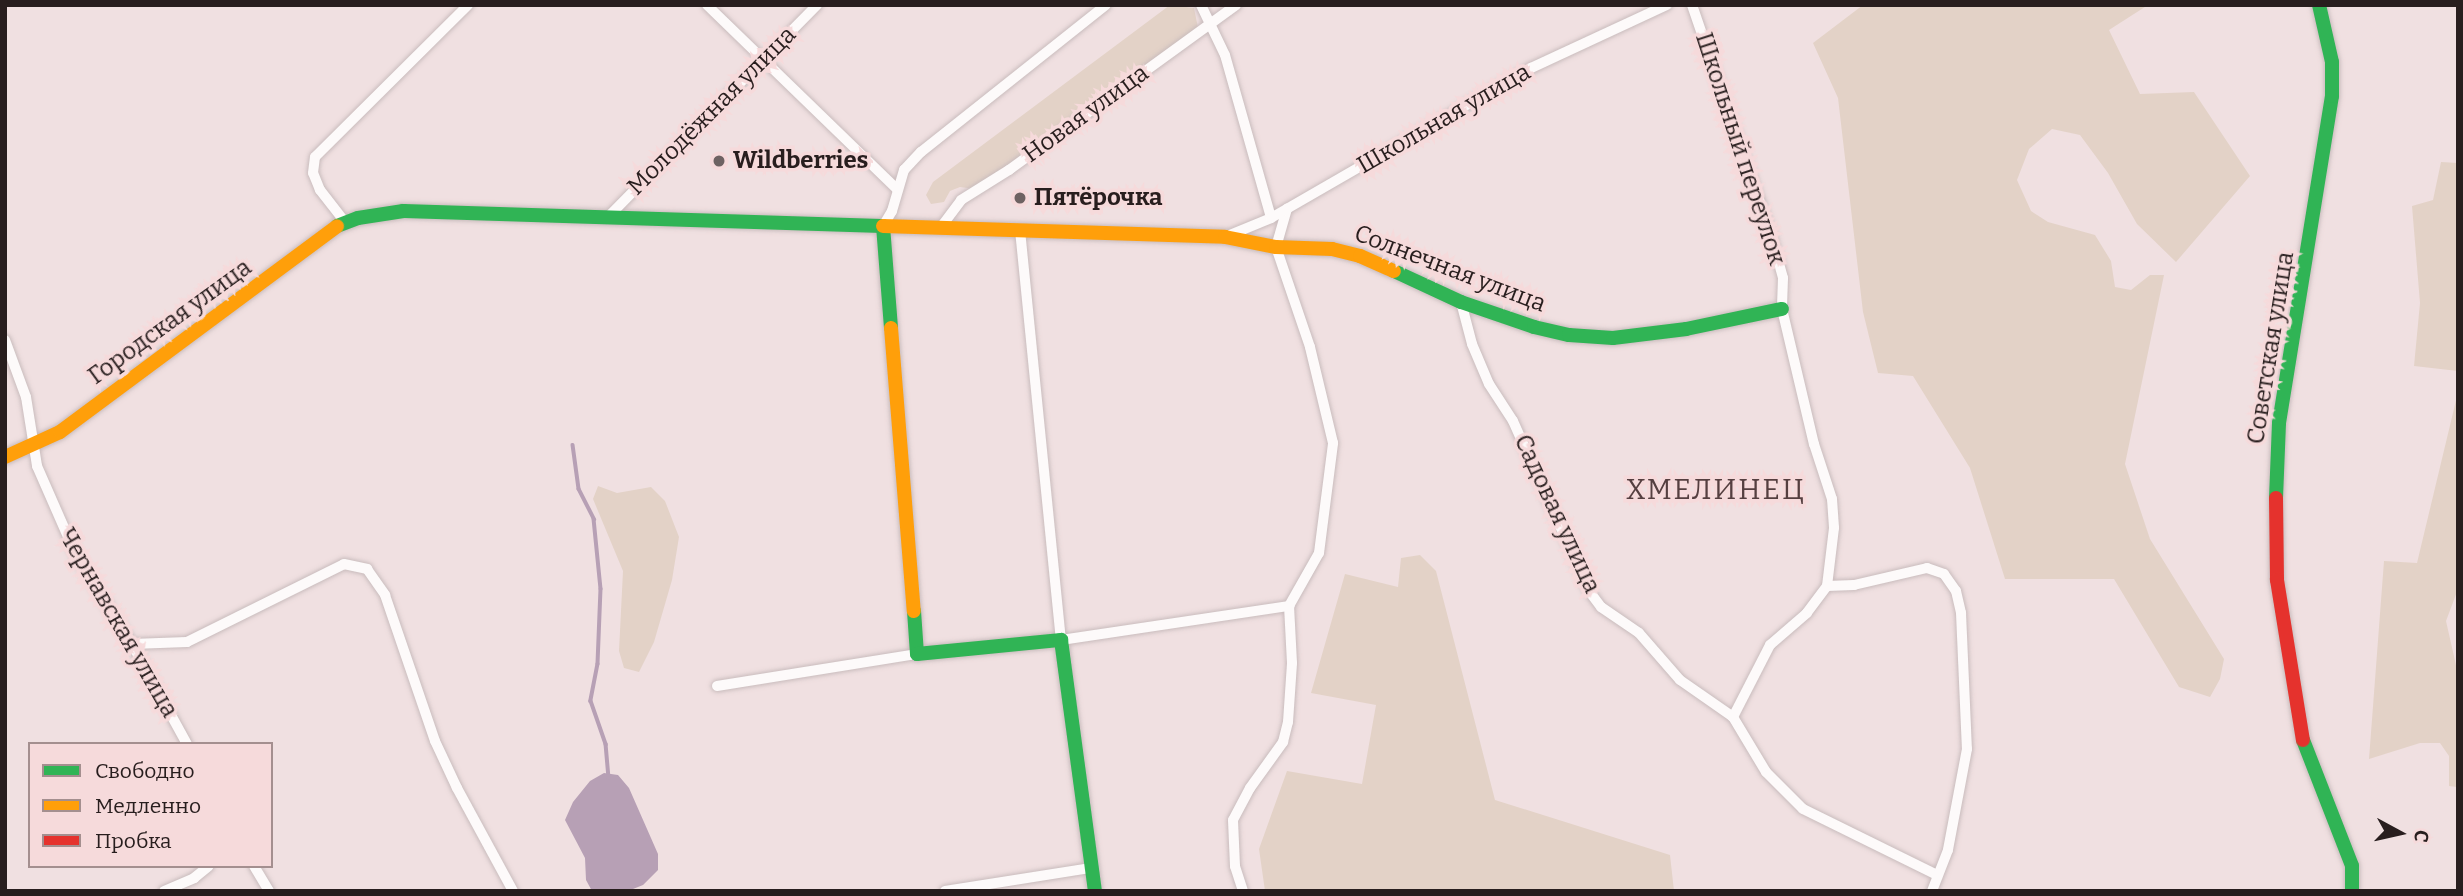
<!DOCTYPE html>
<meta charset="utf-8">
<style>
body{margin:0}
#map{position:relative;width:2463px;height:896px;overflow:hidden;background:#f0e0e1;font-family:Bitter,serif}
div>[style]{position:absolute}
.green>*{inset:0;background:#e3d2c7}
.water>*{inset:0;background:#b7a0b5}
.stream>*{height:3.5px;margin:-1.75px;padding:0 1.75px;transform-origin:1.75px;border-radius:1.75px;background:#b7a0b5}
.roads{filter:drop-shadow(0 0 2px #c9bcbd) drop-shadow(0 0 2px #c9bcbd)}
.street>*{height:10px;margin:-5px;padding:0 5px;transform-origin:5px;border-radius:5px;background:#fdfafa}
.fast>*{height:14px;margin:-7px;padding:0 7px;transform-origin:7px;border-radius:7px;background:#30b455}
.slow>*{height:14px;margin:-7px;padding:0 7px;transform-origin:7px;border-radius:7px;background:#ff9f0a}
.jam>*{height:14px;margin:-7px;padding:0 7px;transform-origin:7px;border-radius:7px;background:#e5322d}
.dots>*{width:19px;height:19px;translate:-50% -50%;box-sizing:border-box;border:4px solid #f6dadb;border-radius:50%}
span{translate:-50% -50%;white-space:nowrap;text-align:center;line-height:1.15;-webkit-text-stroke:7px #f6dadb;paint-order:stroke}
.street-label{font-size:24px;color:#281e1e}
.poi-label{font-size:24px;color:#281e1e;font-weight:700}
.left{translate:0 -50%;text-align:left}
.quarter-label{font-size:28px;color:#553f40;letter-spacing:2px}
.frame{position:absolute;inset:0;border:7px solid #281e1e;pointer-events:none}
.legend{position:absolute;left:28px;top:742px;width:245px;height:126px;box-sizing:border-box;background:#f6dadb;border:2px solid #a48f8f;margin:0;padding:9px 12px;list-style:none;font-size:21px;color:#281e1e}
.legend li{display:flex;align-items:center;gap:14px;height:35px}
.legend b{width:35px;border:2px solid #a48f8f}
.north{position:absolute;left:2365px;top:798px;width:70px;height:70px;-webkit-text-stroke:5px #f6dadb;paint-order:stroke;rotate:98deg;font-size:19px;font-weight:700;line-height:28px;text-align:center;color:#281e1e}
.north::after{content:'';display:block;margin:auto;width:24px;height:32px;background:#281e1e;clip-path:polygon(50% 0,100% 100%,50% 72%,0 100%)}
</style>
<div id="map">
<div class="green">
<div style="clip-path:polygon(1170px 5px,1194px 8px,1198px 28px,974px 189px,960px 187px,950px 191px,944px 202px,931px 204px,926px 195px,933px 182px)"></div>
<div style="clip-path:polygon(1863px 5px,2148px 5px,2109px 30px,2140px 94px,2194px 92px,2250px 176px,2176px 262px,2137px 224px,2108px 173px,2080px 135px,2052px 129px,2029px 149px,2017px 180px,2031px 211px,2048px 222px,2095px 235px,2111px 261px,2115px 287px,2131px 290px,2150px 275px,2164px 275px,2125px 464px,2150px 539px,2224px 659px,2220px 679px,2210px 697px,2179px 687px,2114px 579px,2005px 579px,1970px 468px,1913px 376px,1878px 373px,1863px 312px,1838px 98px,1813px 43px)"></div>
<div style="clip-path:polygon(2441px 162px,2458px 163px,2458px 371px,2414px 366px,2420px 303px,2412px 206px,2433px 200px)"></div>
<div style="clip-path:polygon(2458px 392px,2458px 589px,2446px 621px,2458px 674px,2457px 787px,2449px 786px,2449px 756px,2440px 743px,2420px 743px,2369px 759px,2384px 561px,2417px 563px)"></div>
<div style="clip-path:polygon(598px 486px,617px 493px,651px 487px,665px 501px,679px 537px,672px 580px,654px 642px,639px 672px,624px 668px,619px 651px,623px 571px,593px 499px)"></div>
<div style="clip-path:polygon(1420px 555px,1436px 571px,1495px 800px,1670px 855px,1674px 891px,1265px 891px,1259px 849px,1287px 771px,1362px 784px,1376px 705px,1311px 693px,1345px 574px,1398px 587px,1401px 558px)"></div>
</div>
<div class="water">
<div style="clip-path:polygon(604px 773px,618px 775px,629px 788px,658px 854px,658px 870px,643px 885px,628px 891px,592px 891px,586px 880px,585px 858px,565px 820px,573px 802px,590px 781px)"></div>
</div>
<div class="stream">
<div style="left:573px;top:445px;width:44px;rotate:82.2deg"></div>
<div style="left:579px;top:489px;width:34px;rotate:63deg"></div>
<div style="left:594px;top:519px;width:70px;rotate:84.3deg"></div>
<div style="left:601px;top:589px;width:75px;rotate:92.3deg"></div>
<div style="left:598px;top:664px;width:38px;rotate:101deg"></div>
<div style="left:591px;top:701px;width:46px;rotate:70.8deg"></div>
<div style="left:606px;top:744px;width:34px;rotate:85deg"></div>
</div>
<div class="roads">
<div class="street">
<div style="left:707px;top:5px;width:264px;rotate:44.1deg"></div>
<div style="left:1201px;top:5px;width:55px;rotate:64.4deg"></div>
<div style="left:1225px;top:55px;width:169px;rotate:74.2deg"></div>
<div style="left:1692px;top:5px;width:239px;rotate:71deg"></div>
<div style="left:1770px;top:231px;width:49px;rotate:74.5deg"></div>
<div style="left:1783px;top:278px;width:31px;rotate:92deg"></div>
<div style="left:1782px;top:309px;width:139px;rotate:76.7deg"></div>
<div style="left:1814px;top:444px;width:58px;rotate:71.9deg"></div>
<div style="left:1832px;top:499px;width:29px;rotate:86deg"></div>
<div style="left:1834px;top:528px;width:58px;rotate:96.9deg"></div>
<div style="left:1827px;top:586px;width:34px;rotate:127deg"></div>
<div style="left:1807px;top:613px;width:49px;rotate:139.1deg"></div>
<div style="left:1770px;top:645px;width:81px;rotate:117.2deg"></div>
<div style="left:608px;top:217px;width:298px;rotate:-45.4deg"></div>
<div style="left:345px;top:222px;width:41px;rotate:-128deg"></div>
<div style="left:320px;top:190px;width:18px;rotate:-112deg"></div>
<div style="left:313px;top:173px;width:16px;rotate:-83deg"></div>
<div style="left:315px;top:157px;width:216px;rotate:-44.8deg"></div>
<div style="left:883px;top:226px;width:17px;rotate:-59deg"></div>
<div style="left:892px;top:211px;width:43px;rotate:-73.7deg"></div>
<div style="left:904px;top:170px;width:25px;rotate:-47deg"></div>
<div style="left:921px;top:152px;width:236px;rotate:-38.5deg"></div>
<div style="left:941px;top:227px;width:34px;rotate:-53deg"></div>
<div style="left:961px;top:200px;width:57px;rotate:-32deg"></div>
<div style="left:1009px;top:170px;width:281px;rotate:-36deg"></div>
<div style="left:1020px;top:230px;width:412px;rotate:84.3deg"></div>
<div style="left:1061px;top:640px;width:231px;rotate:-8.5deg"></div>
<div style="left:1289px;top:606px;width:61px;rotate:-60.5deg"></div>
<div style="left:1319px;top:553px;width:111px;rotate:-82.7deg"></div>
<div style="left:1333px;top:443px;width:99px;rotate:-103.5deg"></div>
<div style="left:1310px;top:347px;width:106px;rotate:-108.8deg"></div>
<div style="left:1276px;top:247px;width:40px;rotate:-74deg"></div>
<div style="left:1225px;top:237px;width:50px;rotate:-22.4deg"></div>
<div style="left:1271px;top:218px;width:300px;rotate:-30deg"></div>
<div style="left:1531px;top:68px;width:150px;rotate:-24.9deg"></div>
<div style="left:1461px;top:302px;width:43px;rotate:75.3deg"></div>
<div style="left:1472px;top:344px;width:43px;rotate:67deg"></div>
<div style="left:1489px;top:384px;width:44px;rotate:57deg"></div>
<div style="left:1513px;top:421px;width:186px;rotate:65.9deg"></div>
<div style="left:1589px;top:591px;width:20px;rotate:53deg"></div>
<div style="left:1601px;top:607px;width:46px;rotate:34.4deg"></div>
<div style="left:1639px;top:633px;width:62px;rotate:48.9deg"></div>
<div style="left:1680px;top:680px;width:65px;rotate:34.9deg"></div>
<div style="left:1733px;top:717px;width:64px;rotate:59deg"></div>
<div style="left:1766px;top:772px;width:52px;rotate:45deg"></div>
<div style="left:1803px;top:809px;width:149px;rotate:26.2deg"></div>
<div style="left:5px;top:340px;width:61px;rotate:69.8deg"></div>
<div style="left:26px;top:397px;width:70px;rotate:80.9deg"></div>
<div style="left:37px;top:466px;width:99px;rotate:66.3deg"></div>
<div style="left:77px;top:557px;width:103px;rotate:57.7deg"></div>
<div style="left:132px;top:644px;width:114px;rotate:61.2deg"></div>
<div style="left:1827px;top:586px;width:27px;rotate:-2deg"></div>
<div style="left:1854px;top:585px;width:75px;rotate:-13.1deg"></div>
<div style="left:1927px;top:568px;width:18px;rotate:19deg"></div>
<div style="left:1944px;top:574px;width:21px;rotate:55deg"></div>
<div style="left:1956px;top:591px;width:23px;rotate:77deg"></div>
<div style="left:1961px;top:613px;width:136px;rotate:87.5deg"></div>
<div style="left:1967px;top:749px;width:103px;rotate:100.7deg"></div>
<div style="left:1948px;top:850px;width:44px;rotate:111.3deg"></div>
<div style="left:132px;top:644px;width:55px;rotate:-2.1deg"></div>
<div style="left:187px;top:642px;width:175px;rotate:-26.4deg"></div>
<div style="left:344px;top:564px;width:24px;rotate:12deg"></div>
<div style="left:367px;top:569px;width:32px;rotate:55deg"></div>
<div style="left:385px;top:595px;width:154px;rotate:71.1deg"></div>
<div style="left:435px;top:741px;width:52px;rotate:64.9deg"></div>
<div style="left:457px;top:788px;width:117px;rotate:61.5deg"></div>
<div style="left:717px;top:686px;width:203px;rotate:-9.1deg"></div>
<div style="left:254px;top:866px;width:29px;rotate:59deg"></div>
<div style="left:164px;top:891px;width:33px;rotate:-23deg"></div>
<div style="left:194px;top:878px;width:19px;rotate:-39deg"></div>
<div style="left:945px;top:891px;width:148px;rotate:-9deg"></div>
<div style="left:1243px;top:891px;width:26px;rotate:-108deg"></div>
<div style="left:1235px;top:866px;width:46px;rotate:-92.5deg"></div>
<div style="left:1233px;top:820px;width:36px;rotate:-62deg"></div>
<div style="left:1250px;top:788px;width:57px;rotate:-54.3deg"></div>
<div style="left:1283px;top:742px;width:21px;rotate:-76deg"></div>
<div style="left:1288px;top:722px;width:59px;rotate:-86.1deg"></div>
<div style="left:1292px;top:663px;width:57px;rotate:-93deg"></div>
</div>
<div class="fast">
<div style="left:337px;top:226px;width:22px;rotate:-21deg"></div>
<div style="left:358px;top:218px;width:46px;rotate:-8.8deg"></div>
<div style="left:403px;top:211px;width:480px;rotate:1.8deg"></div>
<div style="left:883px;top:226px;width:102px;rotate:85.5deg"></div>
<div style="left:1394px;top:271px;width:74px;rotate:24.8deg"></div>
<div style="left:1461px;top:302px;width:77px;rotate:18.9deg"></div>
<div style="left:1534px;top:327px;width:36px;rotate:13deg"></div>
<div style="left:1569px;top:335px;width:44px;rotate:3.9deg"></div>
<div style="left:1613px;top:338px;width:74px;rotate:-7deg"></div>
<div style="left:1686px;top:329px;width:98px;rotate:-11.8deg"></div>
<div style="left:2276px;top:498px;width:75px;rotate:-87.7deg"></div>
<div style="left:2279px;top:423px;width:331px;rotate:-80.8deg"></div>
<div style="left:2332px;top:96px;width:34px;rotate:-90deg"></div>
<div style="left:2332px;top:62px;width:58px;rotate:-102.8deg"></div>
<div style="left:914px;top:611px;width:43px;rotate:86deg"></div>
<div style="left:917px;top:654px;width:145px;rotate:-5.6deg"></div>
<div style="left:1061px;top:640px;width:253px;rotate:82.3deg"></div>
<div style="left:2303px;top:740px;width:135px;rotate:68.7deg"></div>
<div style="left:2352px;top:866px;width:25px;rotate:90deg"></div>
</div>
<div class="slow">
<div style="left:883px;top:226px;width:342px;rotate:1.8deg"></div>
<div style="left:1225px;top:237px;width:52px;rotate:11.1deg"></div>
<div style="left:1276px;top:247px;width:56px;rotate:2deg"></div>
<div style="left:1332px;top:249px;width:29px;rotate:14deg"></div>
<div style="left:1360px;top:256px;width:37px;rotate:24deg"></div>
<div style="left:891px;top:328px;width:284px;rotate:85.4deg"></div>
<div style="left:5px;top:457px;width:60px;rotate:-24.4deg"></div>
<div style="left:60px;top:432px;width:345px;rotate:-36.6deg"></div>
</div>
<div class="jam">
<div style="left:2276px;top:498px;width:82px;rotate:89.3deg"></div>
<div style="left:2277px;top:580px;width:162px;rotate:80.8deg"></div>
</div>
</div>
<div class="dots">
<div style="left:719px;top:161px;background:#6e6262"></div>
<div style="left:1020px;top:198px;background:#6e6262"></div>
</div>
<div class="street-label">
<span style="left:712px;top:111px;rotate:-45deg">Молодёжная улица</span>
<span style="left:1086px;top:114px;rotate:-36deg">Новая улица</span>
<span style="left:1444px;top:119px;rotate:-30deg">Школьная улица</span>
<span style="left:1740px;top:149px;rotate:72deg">Школьный переулок</span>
<span style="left:1450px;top:269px;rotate:21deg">Солнечная улица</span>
<span style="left:170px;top:322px;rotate:-36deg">Городская улица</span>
<span style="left:2271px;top:348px;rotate:-81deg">Советская улица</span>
<span style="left:1557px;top:514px;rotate:65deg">Садовая улица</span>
<span style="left:118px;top:623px;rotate:60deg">Чернавская улица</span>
</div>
<div class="poi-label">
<span class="left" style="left:733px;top:161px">Wildberries</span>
<span class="left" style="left:1034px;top:198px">Пятёрочка</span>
</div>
<div class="quarter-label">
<span style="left:1716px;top:490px">ХМЕЛИНЕЦ</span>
</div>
<div class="frame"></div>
<ul class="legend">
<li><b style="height:9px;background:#30b455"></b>Свободно</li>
<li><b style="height:9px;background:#ff9f0a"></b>Медленно</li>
<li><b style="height:9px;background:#e5322d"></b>Пробка</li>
</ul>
<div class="north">С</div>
</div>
